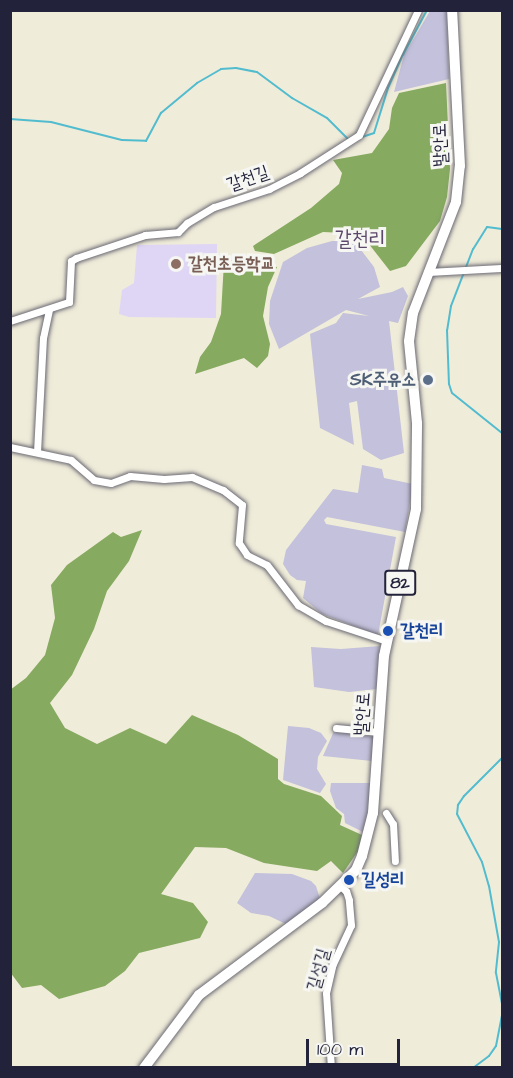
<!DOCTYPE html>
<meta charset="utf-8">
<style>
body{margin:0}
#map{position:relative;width:513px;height:1078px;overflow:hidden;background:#f0ecda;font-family:"Architects Daughter","Poor Story",sans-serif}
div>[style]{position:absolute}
.built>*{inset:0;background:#dfd5f5}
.industrial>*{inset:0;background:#c3c1db}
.forest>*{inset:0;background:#86aa60}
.stream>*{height:2px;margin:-1px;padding:0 1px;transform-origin:1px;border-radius:1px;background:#52bccf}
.roads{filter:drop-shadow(0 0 2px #6a6973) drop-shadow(0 0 2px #6a6973)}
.minor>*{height:7px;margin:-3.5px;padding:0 3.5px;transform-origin:3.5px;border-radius:3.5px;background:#fff}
.primary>*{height:10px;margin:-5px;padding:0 5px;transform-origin:5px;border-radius:5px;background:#fff}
.dots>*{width:16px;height:16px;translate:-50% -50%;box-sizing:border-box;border:3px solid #f6f6f2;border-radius:50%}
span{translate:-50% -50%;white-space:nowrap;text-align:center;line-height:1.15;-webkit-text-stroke:6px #f6f6f2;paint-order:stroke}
.shield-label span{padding:2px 4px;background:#f6f6f2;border:2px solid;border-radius:4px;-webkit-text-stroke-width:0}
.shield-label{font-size:16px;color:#22223b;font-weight:700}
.street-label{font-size:18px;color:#22223b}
.education-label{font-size:18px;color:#785e54;font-weight:700}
.left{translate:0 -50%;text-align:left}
.service-label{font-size:18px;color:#4e5e75;font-weight:700}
.right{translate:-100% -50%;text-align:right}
.transit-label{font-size:18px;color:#164399;font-weight:700}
.quarter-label{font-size:21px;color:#5c486a}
.frame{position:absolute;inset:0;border:12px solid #22223b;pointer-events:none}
.scale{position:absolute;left:306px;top:1039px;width:94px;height:27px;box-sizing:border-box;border:3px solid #22223b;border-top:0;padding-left:8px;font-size:18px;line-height:21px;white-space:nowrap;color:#22223b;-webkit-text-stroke:4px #f6f6f2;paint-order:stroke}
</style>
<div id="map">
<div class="built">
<div style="clip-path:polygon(217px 244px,216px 318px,129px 317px,119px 314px,122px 290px,134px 283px,137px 245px)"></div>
</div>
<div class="industrial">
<div style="clip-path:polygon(430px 11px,447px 11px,449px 79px,394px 92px,404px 55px)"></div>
<div style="clip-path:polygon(332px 241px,346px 241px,358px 246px,374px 267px,380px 287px,358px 299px,392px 292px,403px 287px,408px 296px,398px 323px,389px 321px,404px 453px,381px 460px,363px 449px,357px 401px,349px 403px,354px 445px,320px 428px,310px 334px,336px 323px,343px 313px,369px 316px,346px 310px,279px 349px,269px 324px,270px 301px,283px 262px,307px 248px)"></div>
<div style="clip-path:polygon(362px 465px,382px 469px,384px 478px,413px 484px,405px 532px,327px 517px,324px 520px,326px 524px,396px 537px,378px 635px,322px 614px,303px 598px,306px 581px,297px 580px,290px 575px,283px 564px,286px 550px,333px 489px,358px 493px)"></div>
<div style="clip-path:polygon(380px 646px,377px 689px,349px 692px,314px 687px,311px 647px,341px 649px)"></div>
<div style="clip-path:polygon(288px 726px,309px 728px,321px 733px,327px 741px,318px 757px,317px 769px,326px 784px,320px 793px,283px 780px)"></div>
<div style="clip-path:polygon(334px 731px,374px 737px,372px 761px,323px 756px)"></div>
<div style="clip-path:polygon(331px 783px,371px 783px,365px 833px,345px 823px,344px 814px,336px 808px,330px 791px)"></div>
<div style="clip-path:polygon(255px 873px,292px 874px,311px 881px,316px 886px,321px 902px,288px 925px,269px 916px,251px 913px,237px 903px)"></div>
</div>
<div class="forest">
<div style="clip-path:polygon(446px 83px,450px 169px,447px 197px,440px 221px,406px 266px,390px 271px,365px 239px,345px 233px,323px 232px,274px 254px,255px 251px,253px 246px,311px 208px,339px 184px,342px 173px,333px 160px,372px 153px,389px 129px,392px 108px,399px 93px)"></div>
<div style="clip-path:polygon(237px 259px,277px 267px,268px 287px,263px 316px,270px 344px,268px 356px,257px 368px,244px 358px,195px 374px,200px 357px,211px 342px,221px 314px,224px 262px)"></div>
<div style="clip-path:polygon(142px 530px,129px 561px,107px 591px,94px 629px,72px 675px,50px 703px,65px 728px,97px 744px,130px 728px,166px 744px,192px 715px,238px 735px,278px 759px,278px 779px,284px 784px,321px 796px,342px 816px,340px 825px,362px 835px,358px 851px,343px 873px,331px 861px,317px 871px,264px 863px,226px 848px,195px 847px,161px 894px,193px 903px,208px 922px,200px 938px,139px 953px,125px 971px,105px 986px,59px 999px,41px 985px,22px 988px,10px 972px,10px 690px,26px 678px,45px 655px,55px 618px,51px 585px,67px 565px,113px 532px,121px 537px)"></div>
</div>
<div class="stream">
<div style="left:10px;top:119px;width:41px;rotate:4.2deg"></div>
<div style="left:51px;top:122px;width:73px;rotate:14.2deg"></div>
<div style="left:122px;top:140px;width:24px;rotate:2deg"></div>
<div style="left:146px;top:141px;width:32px;rotate:-62deg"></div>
<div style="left:161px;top:113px;width:47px;rotate:-39.8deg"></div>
<div style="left:197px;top:83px;width:28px;rotate:-30deg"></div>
<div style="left:221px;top:69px;width:15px;rotate:-4deg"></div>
<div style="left:236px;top:68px;width:21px;rotate:11deg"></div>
<div style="left:257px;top:72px;width:44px;rotate:36.6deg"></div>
<div style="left:292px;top:98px;width:40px;rotate:29.7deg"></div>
<div style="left:327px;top:118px;width:31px;rotate:45deg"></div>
<div style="left:359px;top:138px;width:16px;rotate:-18deg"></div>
<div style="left:374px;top:133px;width:47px;rotate:-72.7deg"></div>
<div style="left:388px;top:88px;width:36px;rotate:-66deg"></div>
<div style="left:403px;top:55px;width:51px;rotate:-61.9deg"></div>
<div style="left:502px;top:229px;width:15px;rotate:-172deg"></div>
<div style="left:487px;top:227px;width:26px;rotate:122deg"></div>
<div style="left:473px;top:249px;width:61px;rotate:111.1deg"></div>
<div style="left:451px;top:306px;width:24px;rotate:99deg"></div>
<div style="left:447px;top:330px;width:54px;rotate:87.9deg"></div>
<div style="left:449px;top:384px;width:9px;rotate:72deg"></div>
<div style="left:452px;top:393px;width:64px;rotate:38.7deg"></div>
<div style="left:502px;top:758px;width:54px;rotate:135deg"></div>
<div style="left:464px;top:796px;width:11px;rotate:124deg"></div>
<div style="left:458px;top:805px;width:9px;rotate:96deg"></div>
<div style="left:457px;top:814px;width:54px;rotate:62.5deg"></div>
<div style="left:482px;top:862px;width:25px;rotate:74deg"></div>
<div style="left:489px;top:886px;width:57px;rotate:79.9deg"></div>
<div style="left:499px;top:942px;width:31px;rotate:96deg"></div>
<div style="left:496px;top:973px;width:33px;rotate:79deg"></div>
<div style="left:473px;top:1068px;width:20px;rotate:-37deg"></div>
<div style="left:489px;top:1056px;width:12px;rotate:-55deg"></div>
<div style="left:496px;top:1046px;width:33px;rotate:-79deg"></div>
</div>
<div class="roads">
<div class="minor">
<div style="left:427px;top:272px;width:75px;rotate:-3.1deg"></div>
<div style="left:10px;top:321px;width:62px;rotate:-17.9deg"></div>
<div style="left:69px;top:302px;width:41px;rotate:-87.2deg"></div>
<div style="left:71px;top:261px;width:6px;rotate:-31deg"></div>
<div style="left:76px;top:258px;width:73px;rotate:-18.4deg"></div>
<div style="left:145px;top:235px;width:33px;rotate:-5deg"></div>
<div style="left:178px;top:232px;width:13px;rotate:-45deg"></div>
<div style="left:187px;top:223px;width:31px;rotate:-31deg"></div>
<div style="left:214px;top:207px;width:58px;rotate:-18.1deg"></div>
<div style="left:269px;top:189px;width:35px;rotate:-27deg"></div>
<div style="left:300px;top:173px;width:70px;rotate:-32.8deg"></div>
<div style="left:359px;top:135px;width:138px;rotate:-64.7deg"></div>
<div style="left:10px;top:447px;width:62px;rotate:12deg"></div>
<div style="left:71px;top:460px;width:30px;rotate:41deg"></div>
<div style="left:94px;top:480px;width:17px;rotate:10deg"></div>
<div style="left:111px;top:483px;width:20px;rotate:-20deg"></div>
<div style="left:130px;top:476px;width:34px;rotate:5deg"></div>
<div style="left:164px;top:479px;width:28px;rotate:-4deg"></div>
<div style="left:192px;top:477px;width:34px;rotate:23deg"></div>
<div style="left:223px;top:490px;width:24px;rotate:38deg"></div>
<div style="left:242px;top:505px;width:38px;rotate:95deg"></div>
<div style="left:239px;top:543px;width:14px;rotate:56deg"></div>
<div style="left:247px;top:555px;width:22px;rotate:27deg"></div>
<div style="left:267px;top:565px;width:51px;rotate:52.2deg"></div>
<div style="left:298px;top:605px;width:32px;rotate:30deg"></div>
<div style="left:326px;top:621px;width:64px;rotate:18.2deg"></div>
<div style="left:37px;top:452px;width:114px;rotate:-87deg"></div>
<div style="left:43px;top:338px;width:29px;rotate:-78deg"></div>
<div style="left:336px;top:728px;width:43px;rotate:5.3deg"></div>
<div style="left:386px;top:813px;width:13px;rotate:58deg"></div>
<div style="left:393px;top:824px;width:37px;rotate:87deg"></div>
<div style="left:331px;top:1068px;width:75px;rotate:-93.8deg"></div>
<div style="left:326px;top:993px;width:28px;rotate:-77deg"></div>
<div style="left:332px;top:966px;width:45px;rotate:-65.1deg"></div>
<div style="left:351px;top:925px;width:25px;rotate:-95deg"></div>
<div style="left:349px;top:900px;width:9px;rotate:-108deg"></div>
<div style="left:346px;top:891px;width:9px;rotate:-139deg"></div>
</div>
<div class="primary">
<div style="left:144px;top:1068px;width:91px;rotate:-53deg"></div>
<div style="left:199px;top:995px;width:154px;rotate:-36.8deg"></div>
<div style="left:322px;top:903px;width:47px;rotate:-44.1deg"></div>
<div style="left:356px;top:870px;width:15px;rotate:-67deg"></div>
<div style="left:362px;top:856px;width:44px;rotate:-75.7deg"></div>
<div style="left:373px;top:813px;width:157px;rotate:-86deg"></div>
<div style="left:384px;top:656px;width:150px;rotate:-77.7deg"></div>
<div style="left:416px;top:509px;width:86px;rotate:-89.3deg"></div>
<div style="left:417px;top:423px;width:82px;rotate:-95.6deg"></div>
<div style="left:409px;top:341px;width:28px;rotate:-82deg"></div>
<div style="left:413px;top:313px;width:119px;rotate:-68.8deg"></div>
<div style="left:456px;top:202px;width:36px;rotate:-84deg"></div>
<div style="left:460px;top:166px;width:156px;rotate:-92.9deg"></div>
</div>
</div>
<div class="dots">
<div style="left:176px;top:264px;background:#8d6e63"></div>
<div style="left:428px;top:380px;background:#5c6f8a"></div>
<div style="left:388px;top:631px;background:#1a4fb4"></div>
<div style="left:349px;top:880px;background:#1a4fb4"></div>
</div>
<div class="shield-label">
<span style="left:400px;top:583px">82</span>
</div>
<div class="street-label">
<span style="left:441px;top:145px;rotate:-92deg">발안로</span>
<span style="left:248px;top:179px;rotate:-19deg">갈천길</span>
<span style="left:363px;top:714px;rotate:-86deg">발안로</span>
<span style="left:319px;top:970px;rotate:-75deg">길성길</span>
</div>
<div class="education-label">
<span class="left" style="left:188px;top:264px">갈천초등학교</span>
</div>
<div class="service-label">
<span class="right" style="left:416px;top:380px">SK주유소</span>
</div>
<div class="transit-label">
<span class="left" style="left:400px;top:631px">갈천리</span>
<span class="left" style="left:361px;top:880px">길성리</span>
</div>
<div class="quarter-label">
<span style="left:360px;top:239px">갈천리</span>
</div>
<div class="frame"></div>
<div class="scale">100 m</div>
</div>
